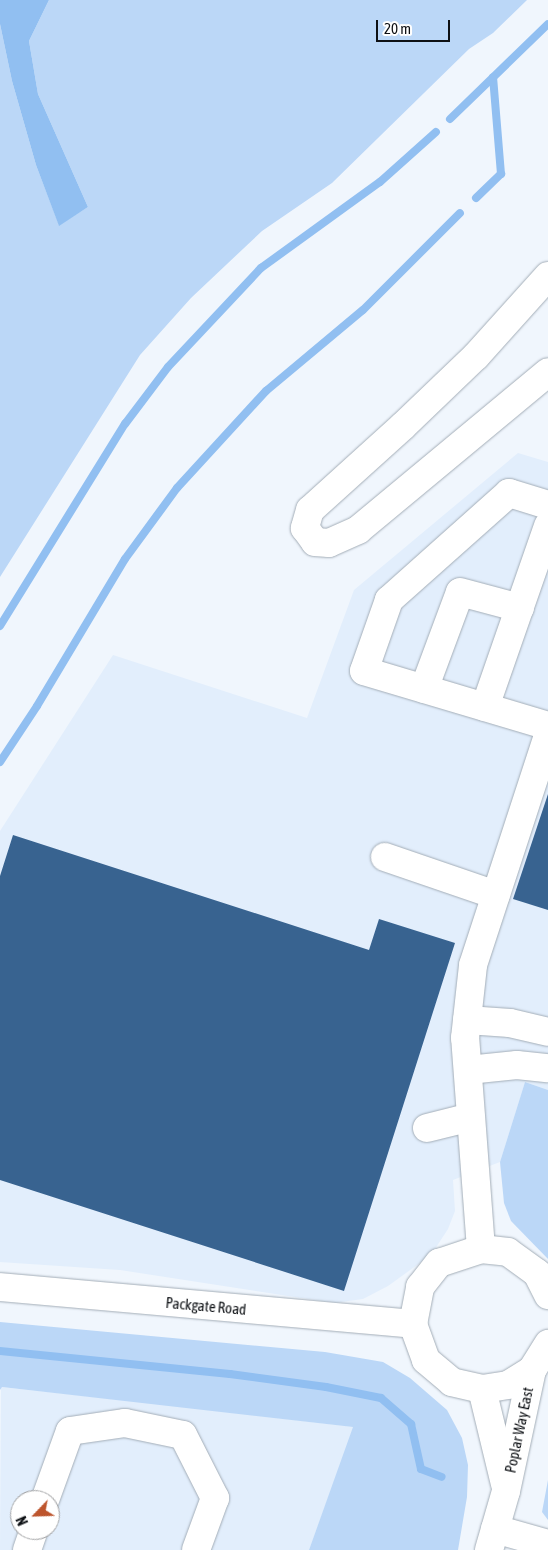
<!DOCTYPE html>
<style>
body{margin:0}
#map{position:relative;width:548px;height:1550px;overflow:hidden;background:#f0f6fd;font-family:"Asap Condensed",sans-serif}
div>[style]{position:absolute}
.built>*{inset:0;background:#e2eefc}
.green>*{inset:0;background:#bbd7f7}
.forest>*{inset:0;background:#91bff1}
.stream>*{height:8px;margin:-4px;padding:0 4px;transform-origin:4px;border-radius:4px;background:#91bff1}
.building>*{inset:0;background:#386390}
.roads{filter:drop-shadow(0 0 1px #a3adb7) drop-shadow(0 0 1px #a3adb7)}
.minor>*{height:28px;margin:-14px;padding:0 14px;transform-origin:14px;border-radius:14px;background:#fff}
span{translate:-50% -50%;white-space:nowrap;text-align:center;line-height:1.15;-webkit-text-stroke:4px #fff;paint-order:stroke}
.street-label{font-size:15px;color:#0d1014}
.north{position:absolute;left:10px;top:1490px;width:50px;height:50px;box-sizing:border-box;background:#fff;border:1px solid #9e9fa1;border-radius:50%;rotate:246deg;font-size:14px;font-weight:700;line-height:20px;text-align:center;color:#0d1014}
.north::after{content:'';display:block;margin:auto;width:18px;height:22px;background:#bd552d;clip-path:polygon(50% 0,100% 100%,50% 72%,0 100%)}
.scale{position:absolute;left:376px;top:20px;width:74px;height:22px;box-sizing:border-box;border:2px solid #0d1014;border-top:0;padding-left:6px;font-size:15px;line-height:18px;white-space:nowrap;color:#0d1014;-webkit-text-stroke:4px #fff;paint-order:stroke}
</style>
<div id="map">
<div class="built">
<div style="clip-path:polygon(518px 453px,548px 462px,548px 1090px,525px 1082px,500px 1162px,453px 1180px,455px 1211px,448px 1229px,431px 1255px,388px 1286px,363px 1299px,334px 1303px,120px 1270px,0 1262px,0 831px,113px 655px,307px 718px,354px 590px)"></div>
<div style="clip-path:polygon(evenodd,1px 1387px,159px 1404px,354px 1427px,309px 1550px,0 1550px,1px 1387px,20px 1500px,50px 1500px,50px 1530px,20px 1530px,20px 1500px)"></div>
</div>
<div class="green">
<div style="clip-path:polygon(49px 0,527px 0,493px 33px,469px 49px,332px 183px,262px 231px,191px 298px,140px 355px,0 577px,0 24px,12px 81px,36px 165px,59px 225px,88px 207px,38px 94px,29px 41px)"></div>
<div style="clip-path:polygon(525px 1082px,548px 1090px,548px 1259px,511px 1221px,504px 1203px,500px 1162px)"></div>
<div style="clip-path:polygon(0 1322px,325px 1352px,383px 1362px,410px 1378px,447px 1410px,462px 1438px,468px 1465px,467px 1497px,458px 1550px,309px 1550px,353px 1427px,2px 1387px,0 1390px)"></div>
<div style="clip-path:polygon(548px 1480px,548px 1520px,542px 1512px)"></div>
</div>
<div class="forest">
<div style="clip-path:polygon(0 0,49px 0,29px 41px,38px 94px,88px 207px,59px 226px,36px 165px,12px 81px,0 24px)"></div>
</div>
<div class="stream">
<div style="left:450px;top:119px;width:136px;rotate:-44.1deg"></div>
<div style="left:476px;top:198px;width:35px;rotate:-44deg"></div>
<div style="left:501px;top:174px;width:97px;rotate:-94.7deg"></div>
<div style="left:0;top:626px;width:238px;rotate:-58.3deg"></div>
<div style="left:125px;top:424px;width:71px;rotate:-53deg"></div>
<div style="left:168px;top:367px;width:136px;rotate:-46.8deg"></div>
<div style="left:261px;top:268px;width:147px;rotate:-35.9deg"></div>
<div style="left:380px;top:182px;width:75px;rotate:-41.8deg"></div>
<div style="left:0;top:762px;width:67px;rotate:-56.5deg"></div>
<div style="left:37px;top:706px;width:171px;rotate:-59.1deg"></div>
<div style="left:125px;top:559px;width:88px;rotate:-53.8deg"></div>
<div style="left:177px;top:488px;width:132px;rotate:-47.5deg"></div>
<div style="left:266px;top:391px;width:126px;rotate:-39.9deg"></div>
<div style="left:363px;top:310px;width:137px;rotate:-45deg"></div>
<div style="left:0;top:1351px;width:231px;rotate:5.7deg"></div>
<div style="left:230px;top:1374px;width:97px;rotate:7.7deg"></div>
<div style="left:326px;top:1387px;width:56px;rotate:11.3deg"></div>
<div style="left:381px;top:1398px;width:40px;rotate:41deg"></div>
<div style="left:411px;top:1424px;width:46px;rotate:77.5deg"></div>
<div style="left:421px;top:1469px;width:22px;rotate:21deg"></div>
</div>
<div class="building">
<div style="clip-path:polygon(548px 794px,548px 910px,513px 899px)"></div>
<div style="clip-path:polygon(13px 835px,369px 950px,379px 919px,455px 943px,344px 1291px,0 1180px,0 876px)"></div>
</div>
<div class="roads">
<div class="minor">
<div style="left:548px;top:276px;width:108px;rotate:132deg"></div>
<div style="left:476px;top:356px;width:101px;rotate:136.2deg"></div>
<div style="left:403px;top:426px;width:125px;rotate:137.9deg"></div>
<div style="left:310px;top:510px;width:19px;rotate:106deg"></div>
<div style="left:305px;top:528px;width:17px;rotate:54deg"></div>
<div style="left:315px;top:542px;width:14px;rotate:4deg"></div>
<div style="left:329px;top:543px;width:32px;rotate:-24deg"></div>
<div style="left:358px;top:530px;width:247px;rotate:-39.7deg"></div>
<div style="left:548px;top:505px;width:41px;rotate:-162.9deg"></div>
<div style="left:509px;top:493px;width:161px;rotate:138.3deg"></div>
<div style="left:389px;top:600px;width:75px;rotate:109.4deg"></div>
<div style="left:364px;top:671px;width:192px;rotate:16.6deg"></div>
<div style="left:424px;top:689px;width:103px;rotate:-69.6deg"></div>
<div style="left:460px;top:592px;width:62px;rotate:14.9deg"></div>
<div style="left:485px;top:707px;width:192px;rotate:-70.8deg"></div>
<div style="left:385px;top:857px;width:117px;rotate:18.9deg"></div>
<div style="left:467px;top:1020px;width:43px;rotate:4deg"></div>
<div style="left:510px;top:1023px;width:39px;rotate:13deg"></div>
<div style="left:468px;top:1070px;width:49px;rotate:-5.8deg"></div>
<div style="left:517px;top:1065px;width:31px;rotate:6deg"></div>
<div style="left:427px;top:1128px;width:45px;rotate:-14deg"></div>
<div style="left:481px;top:1249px;width:212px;rotate:-94.3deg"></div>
<div style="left:465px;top:1038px;width:73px;rotate:-83.7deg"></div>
<div style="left:473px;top:965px;width:241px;rotate:-71.9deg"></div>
<div style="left:0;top:1287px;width:415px;rotate:5.1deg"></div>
<div style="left:532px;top:1370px;width:28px;rotate:148deg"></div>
<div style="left:508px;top:1385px;width:26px;rotate:171deg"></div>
<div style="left:482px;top:1389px;width:31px;rotate:-167deg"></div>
<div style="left:452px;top:1382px;width:34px;rotate:-140deg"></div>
<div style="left:426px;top:1360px;width:38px;rotate:-110deg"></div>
<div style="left:413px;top:1324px;width:38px;rotate:-79deg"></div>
<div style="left:420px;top:1287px;width:31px;rotate:-52deg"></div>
<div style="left:439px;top:1263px;width:44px;rotate:-18.4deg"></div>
<div style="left:481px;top:1249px;width:27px;rotate:6deg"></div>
<div style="left:508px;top:1252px;width:36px;rotate:36deg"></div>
<div style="left:537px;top:1273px;width:25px;rotate:63deg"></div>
<div style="left:482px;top:1389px;width:98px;rotate:76.4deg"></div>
<div style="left:45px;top:1500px;width:73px;rotate:-70.1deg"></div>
<div style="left:70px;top:1431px;width:56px;rotate:-8.3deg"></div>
<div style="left:125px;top:1423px;width:59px;rotate:11.7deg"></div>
<div style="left:183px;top:1435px;width:71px;rotate:63.1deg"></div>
<div style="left:215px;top:1498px;width:55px;rotate:110.1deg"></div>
<div style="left:495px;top:1529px;width:55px;rotate:15.8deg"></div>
<div style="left:27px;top:1550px;width:21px;rotate:-71deg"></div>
<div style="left:489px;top:1550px;width:61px;rotate:-73.9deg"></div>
<div style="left:506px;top:1491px;width:124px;rotate:-77.9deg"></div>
<div style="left:532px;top:1370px;width:31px;rotate:-58deg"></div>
</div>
</div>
<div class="street-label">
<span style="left:206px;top:1306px;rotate:5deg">Packgate Road</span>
<span style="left:519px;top:1430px;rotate:-78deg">Poplar Way East</span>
</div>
<div class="north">N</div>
<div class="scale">20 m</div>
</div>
